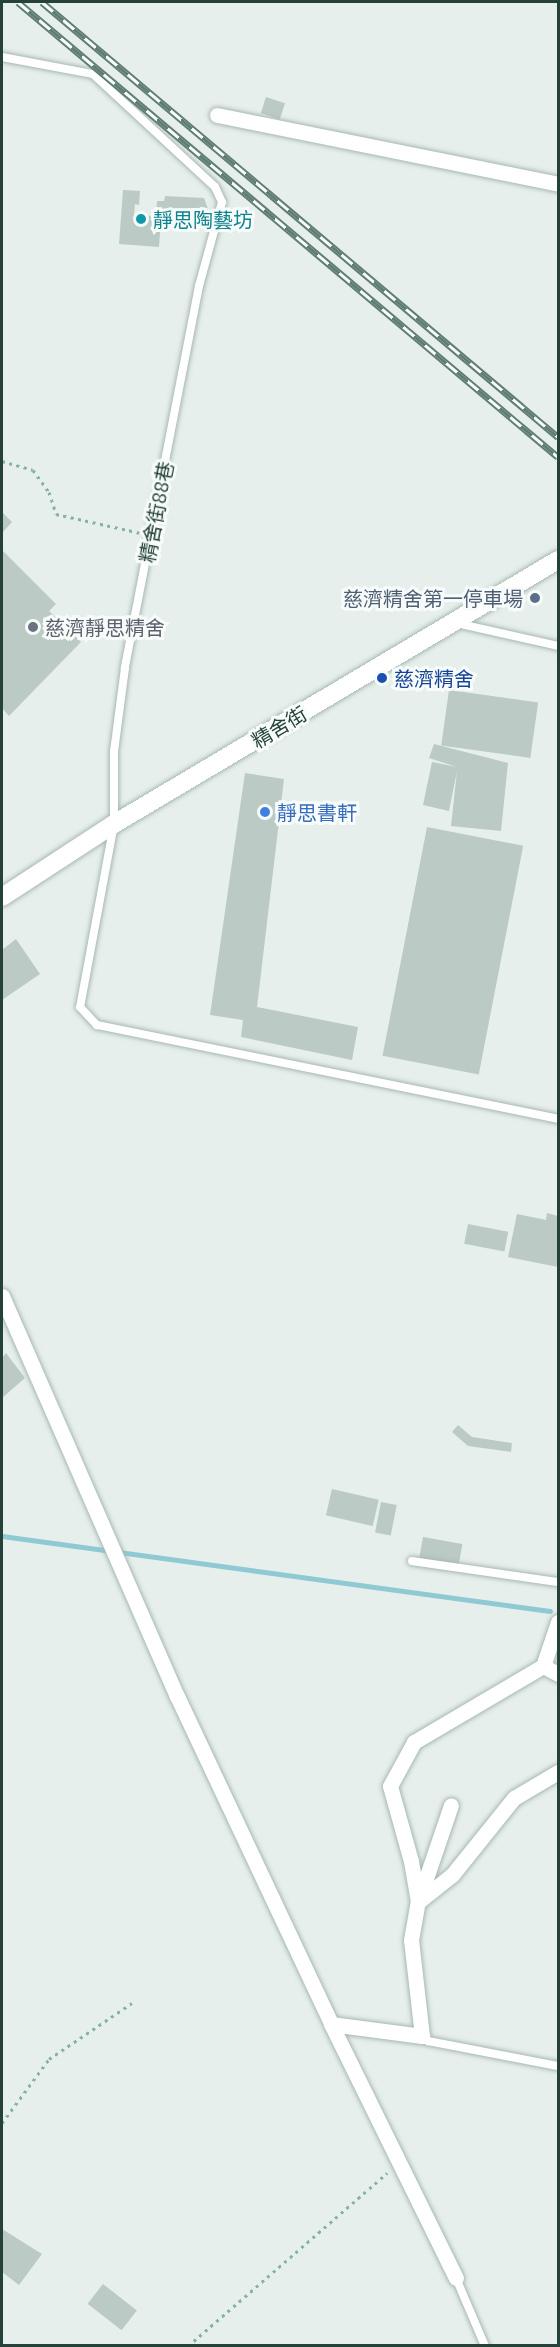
<!DOCTYPE html>
<meta charset="utf-8">
<style>
body{margin:0}
#map{position:relative;width:560px;height:2347px;overflow:hidden;background:#e6efeb;font-family:Ubuntu,"Noto Sans TC",sans-serif}
div>[style]{position:absolute}
.stream>*{height:5px;margin:-2.5px;padding:0 2.5px;transform-origin:2.5px;border-radius:2.5px;background:#8ec9d4}
.building>*{inset:0;background:#bbcac4;transform-origin:0 0}
.path>*{height:3px;margin-top:-1.5px;transform-origin:0;background:repeating-linear-gradient(90deg,#86b3a5 0 3px,transparent 0 7.5px)}
.roads{filter:drop-shadow(0 0 2px #a8b8b2) drop-shadow(0 0 2px #a8b8b2)}
.service>*{height:8px;margin:-4px;padding:0 4px;transform-origin:4px;border-radius:4px;background:#fff}
.minor>*{height:15px;margin:-7.5px;padding:0 7.5px;transform-origin:7.5px;border-radius:7.5px;background:#fff}
.tertiary>*{height:18px;margin:-9px;padding:0 9px;transform-origin:9px;border-radius:9px;background:#fff}
.rail>*{height:7px;margin-top:-3.5px;transform-origin:0;background:repeating-linear-gradient(90deg,#f7fbf9 0 14px,#5f7d75 0 28px);box-sizing:border-box;border-block:2px solid #5f7d75}
.dots>*{width:16px;height:16px;translate:-50% -50%;box-sizing:border-box;border:3px solid #f7fbf9;border-radius:50%}
span{translate:-50% -50%;white-space:nowrap;text-align:center;line-height:1.15;-webkit-text-stroke:6px #f7fbf9;paint-order:stroke}
.culture-label{font-size:20px;color:#0d838f}
.left{translate:0 -50%;text-align:left}
.street-label{font-size:20px;color:#24423a}
.service-label{font-size:20px;color:#4e5e75}
.right{translate:-100% -50%;text-align:right}
.worship-label{font-size:20px;color:#5b616d}
.transit-label{font-size:20px;color:#164399}
.shop-label{font-size:20px;color:#366cbe}
.frame{position:absolute;inset:0;border:3px solid #24423a;pointer-events:none}
</style>
<div id="map">
<div class="stream">
<div style="left:2px;top:1536px;width:553px;rotate:7.79deg"></div>
</div>
<div class="building">
<div style="left:266px;top:97px;width:20px;height:17px;rotate:18deg"></div>
<div style="clip-path:polygon(123px 190px,140px 191px,139px 205px,135px 204px,134px 215px,156px 216px,157px 201px,164px 201px,165px 196px,204px 198px,208px 209px,208px 221px,161px 218px,159px 247px,119px 244px)"></div>
<div style="clip-path:polygon(2px 512px,12px 522px,2px 533px)"></div>
<div style="clip-path:polygon(2px 550px,56px 604px,49px 611px,81px 642px,9px 716px,2px 708px)"></div>
<div style="left:449px;top:690px;width:90px;height:56px;rotate:8deg"></div>
<div style="clip-path:polygon(434px 744px,508px 763px,501px 831px,451px 826px,457px 771px,449px 811px,423px 805px,432px 762px,457px 767px,429px 758px)"></div>
<div style="clip-path:polygon(245px 773px,284px 779px,257px 1007px,358px 1027px,352px 1060px,241px 1037px,243px 1020px,210px 1015px)"></div>
<div style="left:427px;top:827px;width:98px;height:233px;rotate:11deg"></div>
<div style="clip-path:polygon(16px 939px,40px 974px,2px 1000px,2px 950px)"></div>
<div style="clip-path:polygon(547px 1213px,558px 1216px,558px 1267px,508px 1257px,517px 1214px,546px 1220px)"></div>
<div style="left:468px;top:1224px;width:41px;height:20px;rotate:11deg"></div>
<div style="clip-path:polygon(6px 1353px,25px 1378px,2px 1398px,2px 1358px)"></div>
<div style="clip-path:polygon(458px 1425px,472px 1437px,512px 1443px,511px 1452px,468px 1446px,452px 1432px)"></div>
<div style="left:332px;top:1489px;width:48px;height:27px;rotate:13deg"></div>
<div style="left:381px;top:1502px;width:16px;height:31px;rotate:11deg"></div>
<div style="left:423px;top:1537px;width:40px;height:21px;rotate:10deg"></div>
<div style="clip-path:polygon(2px 2229px,42px 2254px,19px 2285px,2px 2272px)"></div>
<div style="left:103px;top:2284px;width:43px;height:25px;rotate:38deg"></div>
</div>
<div class="path">
<div style="left:2px;top:461px;width:32px;rotate:16deg"></div>
<div style="left:33px;top:470px;width:27px;rotate:54deg"></div>
<div style="left:49px;top:492px;width:23px;rotate:72deg"></div>
<div style="left:56px;top:514px;width:87px;rotate:12.6deg"></div>
<div style="left:2px;top:2123px;width:79px;rotate:-53.7deg"></div>
<div style="left:49px;top:2059px;width:100px;rotate:-34deg"></div>
<div style="left:188px;top:2346px;width:264px;rotate:-41deg"></div>
</div>
<div class="roads">
<div class="service">
<div style="left:2px;top:57px;width:93px;rotate:10.6deg"></div>
<div style="left:93px;top:74px;width:166px;rotate:42.8deg"></div>
<div style="left:215px;top:187px;width:17px;rotate:65deg"></div>
<div style="left:222px;top:202px;width:87px;rotate:105.3deg"></div>
<div style="left:199px;top:286px;width:389px;rotate:101deg"></div>
<div style="left:125px;top:668px;width:84px;rotate:97.5deg"></div>
<div style="left:114px;top:751px;width:73px;rotate:90deg"></div>
<div style="left:114px;top:824px;width:186px;rotate:100.5deg"></div>
<div style="left:80px;top:1007px;width:25px;rotate:47deg"></div>
<div style="left:97px;top:1025px;width:470px;rotate:11.5deg"></div>
<div style="left:456px;top:623px;width:105px;rotate:12.7deg"></div>
<div style="left:412px;top:1561px;width:148px;rotate:8.2deg"></div>
<div style="left:422px;top:2036px;width:8px;rotate:40deg"></div>
<div style="left:428px;top:2041px;width:132px;rotate:10.9deg"></div>
<div style="left:456px;top:2278px;width:74px;rotate:66.9deg"></div>
</div>
<div class="minor">
<div style="left:217px;top:115px;width:348px;rotate:11.4deg"></div>
<div style="left:2px;top:1296px;width:437px;rotate:66.4deg"></div>
<div style="left:177px;top:1696px;width:362px;rotate:64.8deg"></div>
<div style="left:331px;top:2024px;width:283px;rotate:63.8deg"></div>
<div style="left:558px;top:1622px;width:46px;rotate:108.8deg"></div>
<div style="left:543px;top:1666px;width:17px;rotate:28deg"></div>
<div style="left:543px;top:1666px;width:150px;rotate:149.5deg"></div>
<div style="left:414px;top:1742px;width:50px;rotate:118.6deg"></div>
<div style="left:390px;top:1786px;width:78px;rotate:74.4deg"></div>
<div style="left:411px;top:1861px;width:42px;rotate:80.3deg"></div>
<div style="left:418px;top:1902px;width:43px;rotate:-38.5deg"></div>
<div style="left:452px;top:1875px;width:99px;rotate:-51.2deg"></div>
<div style="left:514px;top:1798px;width:51px;rotate:-30.6deg"></div>
<div style="left:331px;top:2024px;width:92px;rotate:7.5deg"></div>
<div style="left:422px;top:2036px;width:97px;rotate:-96.5deg"></div>
<div style="left:411px;top:1940px;width:39px;rotate:-80deg"></div>
<div style="left:418px;top:1902px;width:102px;rotate:-71.2deg"></div>
</div>
<div class="tertiary">
<div style="left:2px;top:897px;width:134px;rotate:-33.1deg"></div>
<div style="left:114px;top:824px;width:517px;rotate:-30.74deg"></div>
</div>
</div>
<div class="rail">
<div style="left:18px;top:2px;width:706px;rotate:40.12deg"></div>
<div style="left:42px;top:2px;width:675px;rotate:40.13deg"></div>
</div>
<div class="dots">
<div style="left:141px;top:219px;background:#0f9aa8"></div>
<div style="left:535px;top:598px;background:#5c6f8a"></div>
<div style="left:33px;top:627px;background:#6b7280"></div>
<div style="left:382px;top:678px;background:#1a4fb4"></div>
<div style="left:265px;top:812px;background:#3f7fe0"></div>
</div>
<div class="culture-label">
<span class="left" style="left:153px;top:219px">靜思陶藝坊</span>
</div>
<div class="street-label">
<span style="left:156px;top:512px;rotate:-79deg">精舍街88巷</span>
<span style="left:279px;top:727px;rotate:-31deg">精舍街</span>
</div>
<div class="service-label">
<span class="right" style="left:523px;top:598px">慈濟精舍第一停車場</span>
</div>
<div class="worship-label">
<span class="left" style="left:45px;top:627px">慈濟靜思精舍</span>
</div>
<div class="transit-label">
<span class="left" style="left:394px;top:678px">慈濟精舍</span>
</div>
<div class="shop-label">
<span class="left" style="left:277px;top:812px">靜思書軒</span>
</div>
<div class="frame"></div>
</div>
